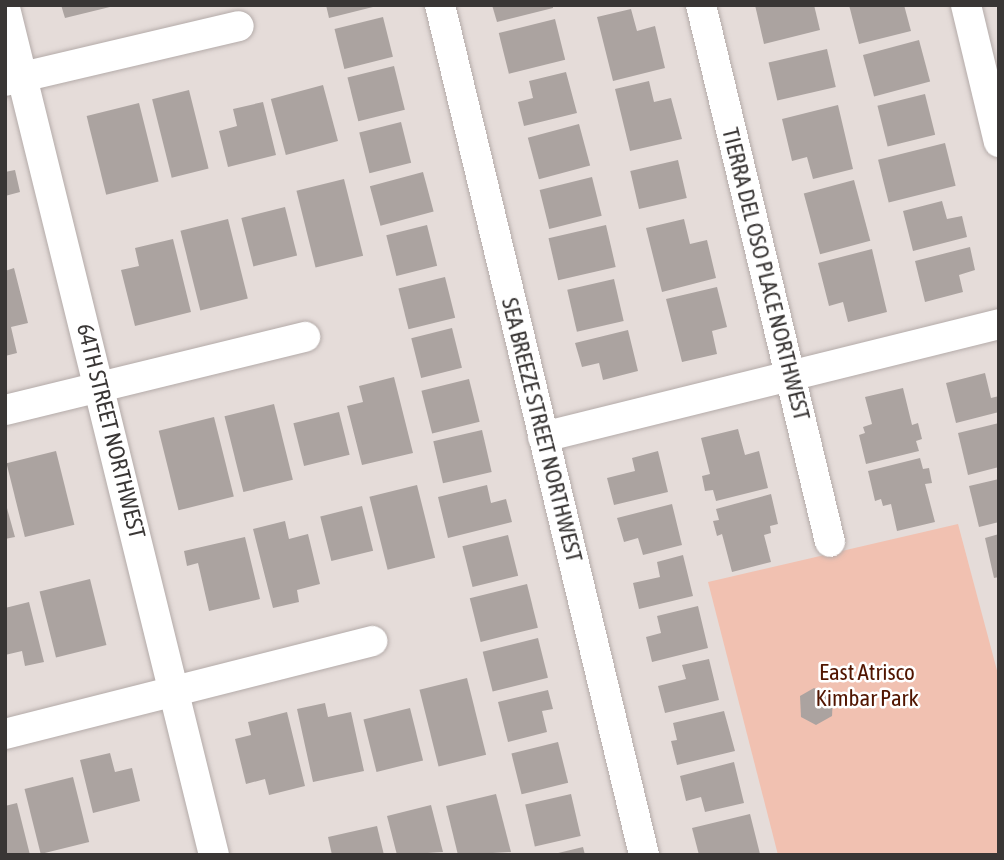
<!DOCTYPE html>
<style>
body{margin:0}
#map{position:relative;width:1004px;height:860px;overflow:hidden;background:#e5dcd9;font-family:"Asap Condensed",sans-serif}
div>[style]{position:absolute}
.green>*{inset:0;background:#f1c1b1}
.building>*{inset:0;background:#aba3a0;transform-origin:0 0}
.roads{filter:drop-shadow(0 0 2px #b4aba9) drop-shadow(0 0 2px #b4aba9)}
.minor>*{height:30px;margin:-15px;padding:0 15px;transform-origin:15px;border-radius:15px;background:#fff}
span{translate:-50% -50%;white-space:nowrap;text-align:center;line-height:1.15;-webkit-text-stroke:5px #fff;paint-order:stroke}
.street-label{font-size:23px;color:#393635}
.park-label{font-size:23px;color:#511500}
.frame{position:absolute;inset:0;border:7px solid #393635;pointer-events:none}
</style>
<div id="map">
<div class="green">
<div style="clip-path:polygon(958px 524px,999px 678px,999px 855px,778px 855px,708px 582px)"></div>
</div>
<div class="building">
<div style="clip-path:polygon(61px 5px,114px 5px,114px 6px,65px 18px)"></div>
<div style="clip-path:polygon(326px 5px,377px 5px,377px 6px,329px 18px)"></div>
<div style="clip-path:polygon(492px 5px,553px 5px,553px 8px,497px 22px)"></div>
<div style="clip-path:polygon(755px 5px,814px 5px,820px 30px,764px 44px)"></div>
<div style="clip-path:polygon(849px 5px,904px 5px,911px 31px,859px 44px)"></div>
<div style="clip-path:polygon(631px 9px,637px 31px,655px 26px,665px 68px,613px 81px,597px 17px)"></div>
<div style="left:383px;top:17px;width:41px;height:50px;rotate:76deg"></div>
<div style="left:555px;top:19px;width:42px;height:58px;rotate:76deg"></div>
<div style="left:919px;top:40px;width:43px;height:58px;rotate:75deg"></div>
<div style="left:827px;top:49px;width:39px;height:60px;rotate:77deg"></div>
<div style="left:394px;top:66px;width:45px;height:48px;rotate:76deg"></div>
<div style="clip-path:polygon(566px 72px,577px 113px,524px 126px,518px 102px,533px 98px,529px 81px)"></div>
<div style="clip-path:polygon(649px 81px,654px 102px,671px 98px,682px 139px,630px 151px,615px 89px)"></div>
<div style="left:323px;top:85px;width:58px;height:54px;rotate:75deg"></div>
<div style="left:189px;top:90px;width:81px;height:38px;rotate:76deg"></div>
<div style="left:925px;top:94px;width:42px;height:49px;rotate:76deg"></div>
<div style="clip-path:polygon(263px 102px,276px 155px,228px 167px,219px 131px,237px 126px,233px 109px)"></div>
<div style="left:139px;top:103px;width:81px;height:54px;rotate:76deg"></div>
<div style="clip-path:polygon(838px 105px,853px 169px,813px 179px,807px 157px,792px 161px,782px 119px)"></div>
<div style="left:401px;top:122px;width:42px;height:43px;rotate:76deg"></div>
<div style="left:579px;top:124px;width:43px;height:53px;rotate:75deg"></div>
<div style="left:945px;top:143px;width:44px;height:69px;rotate:76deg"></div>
<div style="left:678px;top:160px;width:39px;height:49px;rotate:77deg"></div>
<div style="clip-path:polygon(15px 170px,20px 192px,5px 196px,5px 172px)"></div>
<div style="left:423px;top:172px;width:41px;height:55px;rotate:75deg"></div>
<div style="left:592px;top:177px;width:40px;height:54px;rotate:76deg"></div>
<div style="left:344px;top:179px;width:79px;height:49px;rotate:76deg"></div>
<div style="left:854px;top:180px;width:63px;height:52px;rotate:75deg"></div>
<div style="clip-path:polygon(942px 201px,947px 219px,962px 216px,967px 237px,913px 251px,903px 211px)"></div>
<div style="left:285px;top:207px;width:50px;height:45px;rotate:76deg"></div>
<div style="left:228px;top:219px;width:82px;height:49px;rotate:76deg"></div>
<div style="clip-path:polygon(684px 219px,690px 244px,707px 240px,716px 278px,662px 292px,646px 228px)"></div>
<div style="left:427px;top:225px;width:42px;height:42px;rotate:76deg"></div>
<div style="left:606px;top:225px;width:43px;height:59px;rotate:77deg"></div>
<div style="clip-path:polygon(173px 239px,191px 312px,135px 326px,121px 270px,139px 266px,135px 248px)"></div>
<div style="clip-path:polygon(970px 247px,975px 270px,959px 275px,963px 292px,925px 302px,915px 261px)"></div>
<div style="clip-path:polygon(872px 249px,887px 312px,848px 322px,843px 302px,829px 306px,818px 263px)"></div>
<div style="clip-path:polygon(14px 268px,28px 323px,11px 327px,17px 353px,5px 356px,5px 271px)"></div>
<div style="left:445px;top:277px;width:42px;height:48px;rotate:76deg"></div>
<div style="left:614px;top:279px;width:43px;height:48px;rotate:77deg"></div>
<div style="clip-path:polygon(717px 287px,727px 327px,712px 331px,717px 354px,682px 362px,666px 299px)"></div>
<div style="left:452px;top:328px;width:41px;height:42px;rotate:76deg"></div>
<div style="clip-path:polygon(628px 330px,638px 371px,603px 380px,599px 363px,582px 367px,575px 343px)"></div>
<div style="clip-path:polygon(985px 373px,991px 398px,999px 396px,999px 412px,956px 423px,946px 383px)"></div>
<div style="clip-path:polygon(394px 377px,413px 453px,362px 465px,347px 406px,363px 402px,359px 386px)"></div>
<div style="left:469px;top:379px;width:44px;height:49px;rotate:76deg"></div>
<div style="clip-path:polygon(903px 388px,912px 425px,918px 423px,922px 439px,916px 441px,919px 451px,866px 464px,859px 435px,865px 433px,863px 427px,872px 424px,865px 397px)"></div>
<div style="left:274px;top:404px;width:78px;height:51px;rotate:76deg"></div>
<div style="left:339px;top:412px;width:44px;height:47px;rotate:76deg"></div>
<div style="left:214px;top:417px;width:82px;height:57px;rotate:76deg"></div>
<div style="clip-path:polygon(999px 423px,999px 467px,968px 475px,958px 433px)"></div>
<div style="clip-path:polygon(738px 429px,745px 455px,759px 451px,768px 488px,716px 501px,713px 490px,705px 491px,702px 476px,710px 474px,701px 438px)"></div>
<div style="left:482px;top:430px;width:43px;height:50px;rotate:77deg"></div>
<div style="left:56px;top:451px;width:76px;height:51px;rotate:76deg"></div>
<div style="clip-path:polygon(658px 451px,668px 492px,614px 505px,607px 478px,635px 471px,632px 458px)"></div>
<div style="clip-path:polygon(920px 458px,923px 469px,929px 468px,932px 483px,925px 484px,935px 522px,897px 531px,891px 504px,883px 506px,881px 499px,875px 501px,868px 471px)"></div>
<div style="clip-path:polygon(999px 479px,999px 522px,979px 527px,969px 486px)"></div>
<div style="left:417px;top:485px;width:75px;height:49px;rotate:76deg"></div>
<div style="clip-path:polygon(487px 485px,491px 503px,506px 499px,512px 522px,448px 538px,438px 497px)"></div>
<div style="clip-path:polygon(771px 494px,778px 524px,770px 526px,771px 533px,764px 535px,771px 562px,732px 572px,722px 534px,717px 536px,713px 521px,719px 520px,716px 509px)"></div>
<div style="clip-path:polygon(5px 501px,15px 537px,5px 539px)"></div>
<div style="clip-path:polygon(672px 504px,682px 545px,643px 555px,638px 538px,624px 542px,617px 518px)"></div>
<div style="left:362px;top:506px;width:46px;height:43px;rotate:76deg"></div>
<div style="clip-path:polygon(285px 521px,289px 539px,308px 534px,320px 584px,297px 590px,299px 602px,273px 608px,253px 529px)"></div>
<div style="clip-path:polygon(999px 534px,999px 577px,994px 578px,985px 538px)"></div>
<div style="left:508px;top:535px;width:42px;height:47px;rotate:76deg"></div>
<div style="clip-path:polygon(245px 537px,260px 599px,209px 611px,198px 563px,187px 566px,184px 551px)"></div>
<div style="clip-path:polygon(683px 555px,693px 596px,639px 609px,633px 583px,660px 577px,657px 562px)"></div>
<div style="left:90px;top:579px;width:68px;height:52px;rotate:76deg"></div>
<div style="left:527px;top:584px;width:45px;height:59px;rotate:76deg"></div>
<div style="clip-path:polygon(29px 602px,44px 662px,25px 666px,22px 651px,5px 655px,5px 608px)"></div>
<div style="clip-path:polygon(698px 606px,708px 648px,652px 662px,646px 637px,661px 633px,657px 616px)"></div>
<div style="left:538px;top:638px;width:41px;height:57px;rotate:76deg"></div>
<div style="clip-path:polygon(709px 659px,719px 700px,665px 713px,658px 686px,686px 679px,682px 665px)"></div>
<div style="left:467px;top:678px;width:79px;height:49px;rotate:76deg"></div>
<div style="clip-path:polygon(814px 688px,833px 697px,832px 716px,816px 725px,801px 717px,800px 696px)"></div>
<div style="clip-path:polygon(548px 690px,553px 709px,542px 711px,547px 732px,508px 742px,498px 702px)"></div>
<div style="clip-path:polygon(325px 703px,328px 717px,351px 712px,364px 771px,313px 782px,297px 709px)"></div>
<div style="left:410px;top:708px;width:54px;height:48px;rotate:76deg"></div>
<div style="clip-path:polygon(724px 711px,735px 751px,677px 765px,671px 741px,677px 740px,673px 723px)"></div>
<div style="clip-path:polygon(287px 712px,305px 786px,269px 795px,265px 779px,246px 784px,235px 739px,251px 735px,248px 722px)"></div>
<div style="left:558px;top:742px;width:42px;height:48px;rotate:76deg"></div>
<div style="clip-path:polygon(110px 753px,115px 772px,132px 768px,140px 801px,93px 813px,80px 760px)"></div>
<div style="clip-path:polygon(734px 762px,744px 803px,705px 812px,701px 797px,686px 801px,680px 776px)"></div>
<div style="left:73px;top:777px;width:67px;height:50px;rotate:76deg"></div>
<div style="clip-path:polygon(496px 794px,511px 852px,458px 855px,446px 806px)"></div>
<div style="left:571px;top:794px;width:43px;height:47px;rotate:77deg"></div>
<div style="clip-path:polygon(17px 803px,30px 855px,5px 855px,5px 806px)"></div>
<div style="clip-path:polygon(431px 805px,443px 852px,397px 855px,387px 816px)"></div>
<div style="clip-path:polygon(750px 814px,760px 854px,699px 855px,692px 828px)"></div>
<div style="clip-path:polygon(377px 826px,384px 855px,332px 855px,328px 837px)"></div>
<div style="clip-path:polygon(583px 847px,585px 855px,554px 855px,554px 854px)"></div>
</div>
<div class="roads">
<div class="minor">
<div style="left:440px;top:5px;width:874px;rotate:76.5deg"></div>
<div style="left:701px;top:5px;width:552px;rotate:76.49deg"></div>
<div style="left:966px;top:5px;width:141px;rotate:76.5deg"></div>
<div style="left:5px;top:8px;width:872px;rotate:76.14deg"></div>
<div style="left:5px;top:81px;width:240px;rotate:-13.2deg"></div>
<div style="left:5px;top:410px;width:309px;rotate:-13.7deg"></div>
<div style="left:543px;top:437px;width:470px;rotate:-13.9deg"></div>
<div style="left:5px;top:734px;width:379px;rotate:-14.2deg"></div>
</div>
</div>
<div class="street-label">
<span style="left:766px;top:274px;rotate:76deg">TIERRA DEL OSO PLACE NORTHWEST</span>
<span style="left:542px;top:430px;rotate:76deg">SEA BREEZE STREET NORTHWEST</span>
<span style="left:111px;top:431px;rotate:76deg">64TH STREET NORTHWEST</span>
</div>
<div class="park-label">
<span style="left:867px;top:685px">East Atrisco<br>Kimbar Park</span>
</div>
<div class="frame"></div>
</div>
